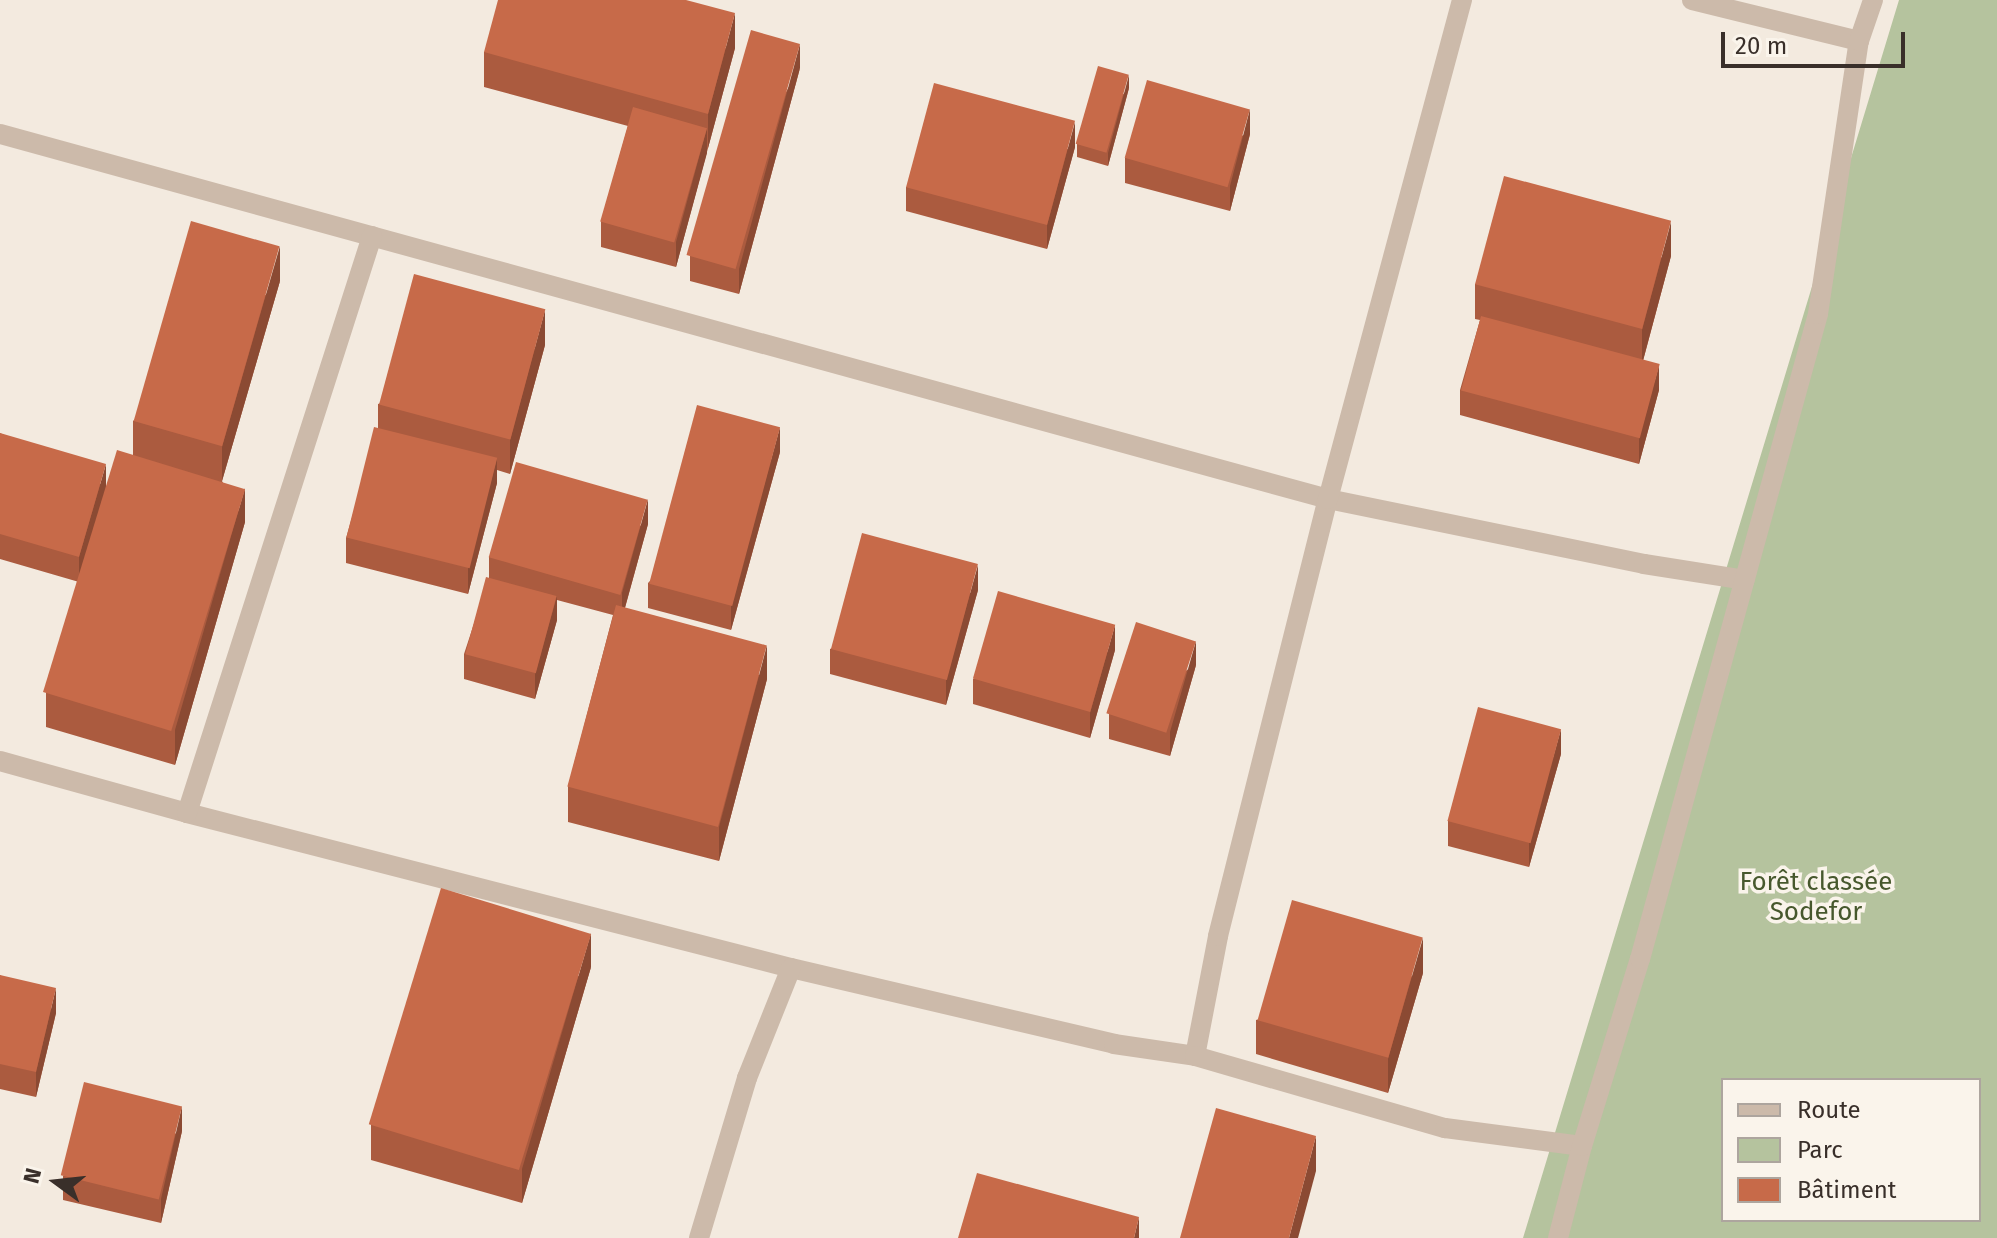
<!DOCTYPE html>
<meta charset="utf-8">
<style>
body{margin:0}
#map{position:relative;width:1997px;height:1238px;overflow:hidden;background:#f3eadf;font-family:"Fira Sans",sans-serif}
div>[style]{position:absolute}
.green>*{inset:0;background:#b5c39e}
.minor>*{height:20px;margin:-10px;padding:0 10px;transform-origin:10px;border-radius:10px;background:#ccbaaa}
.wall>*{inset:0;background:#ab5b3f}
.shaded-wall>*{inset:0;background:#8b4a33}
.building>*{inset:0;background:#c76a49;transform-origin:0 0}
span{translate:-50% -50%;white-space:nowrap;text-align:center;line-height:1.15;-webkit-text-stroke:7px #faf4eb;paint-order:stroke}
.park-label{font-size:26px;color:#47582d}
.legend{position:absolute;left:1721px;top:1078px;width:260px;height:144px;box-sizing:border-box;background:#faf4eb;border:2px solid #ada59e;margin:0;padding:10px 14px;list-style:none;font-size:24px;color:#392f2a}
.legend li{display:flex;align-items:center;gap:16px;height:40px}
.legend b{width:40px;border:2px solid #ada59e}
.north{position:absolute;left:16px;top:1142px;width:80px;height:80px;-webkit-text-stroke:6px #faf4eb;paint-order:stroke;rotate:285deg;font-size:22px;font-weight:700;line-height:32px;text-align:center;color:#392f2a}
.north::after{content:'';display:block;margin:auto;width:28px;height:36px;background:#392f2a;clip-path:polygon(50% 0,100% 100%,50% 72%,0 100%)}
.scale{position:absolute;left:1721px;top:32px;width:184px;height:36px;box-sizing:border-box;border:4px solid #392f2a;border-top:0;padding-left:10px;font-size:24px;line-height:28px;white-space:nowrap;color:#392f2a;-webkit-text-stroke:6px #faf4eb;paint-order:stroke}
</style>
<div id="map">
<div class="green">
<div style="clip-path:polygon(evenodd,1899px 0,1997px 0,1997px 1238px,1523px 1238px,1899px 0,1723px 1080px,1979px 1080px,1979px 1220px,1723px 1220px,1723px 1080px)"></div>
</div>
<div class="minor">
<div style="left:1692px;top:0;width:172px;rotate:13.8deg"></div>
<div style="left:0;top:134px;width:1377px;rotate:15.37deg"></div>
<div style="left:1328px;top:499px;width:323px;rotate:11.6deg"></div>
<div style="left:1644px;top:564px;width:102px;rotate:9deg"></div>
<div style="left:0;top:761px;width:194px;rotate:15.5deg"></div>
<div style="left:187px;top:813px;width:624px;rotate:14.39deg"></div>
<div style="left:791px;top:968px;width:332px;rotate:13.2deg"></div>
<div style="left:1114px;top:1044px;width:82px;rotate:8.4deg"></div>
<div style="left:1195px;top:1056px;width:122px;rotate:-79.1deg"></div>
<div style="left:1218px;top:936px;width:451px;rotate:-75.9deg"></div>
<div style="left:1328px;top:499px;width:517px;rotate:-74.97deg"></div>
<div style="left:187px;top:813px;width:606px;rotate:-72.22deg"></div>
<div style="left:1195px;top:1056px;width:260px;rotate:16.1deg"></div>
<div style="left:1445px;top:1128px;width:138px;rotate:7.5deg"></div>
<div style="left:699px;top:1238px;width:167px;rotate:-73.3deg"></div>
<div style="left:747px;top:1078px;width:118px;rotate:-68.2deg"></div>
<div style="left:1558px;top:1238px;width:95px;rotate:-75.4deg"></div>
<div style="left:1582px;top:1146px;width:196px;rotate:-72.8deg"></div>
<div style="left:1640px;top:959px;width:669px;rotate:-74.57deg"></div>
<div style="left:1818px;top:314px;width:276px;rotate:-81.5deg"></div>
<div style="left:1859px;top:41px;width:43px;rotate:-71.1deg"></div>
</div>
<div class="wall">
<div style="clip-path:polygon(735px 48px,676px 267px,601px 247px,601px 222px,628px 126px,484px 87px,484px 52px)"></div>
<div style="clip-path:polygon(800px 68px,739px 294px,690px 281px,690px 256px)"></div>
<div style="clip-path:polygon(1129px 88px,1108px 166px,1077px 157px,1077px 144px)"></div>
<div style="clip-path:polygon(1250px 134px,1230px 211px,1125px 183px,1125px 158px)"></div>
<div style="clip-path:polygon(1075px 147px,1047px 249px,906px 211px,906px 187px)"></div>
<div style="clip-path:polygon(1671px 256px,1643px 361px,1659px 390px,1639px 464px,1460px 415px,1460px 390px,1480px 320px,1475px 319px,1475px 284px)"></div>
<div style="clip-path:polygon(280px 281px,222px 481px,245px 522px,175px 765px,46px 727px,46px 693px,79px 582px,0 559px,0 433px,106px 487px,133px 455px,133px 421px)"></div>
<div style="clip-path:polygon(545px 345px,510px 474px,497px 470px,497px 483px,468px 594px,346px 563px,346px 538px,378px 428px,378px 404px)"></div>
<div style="clip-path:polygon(780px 452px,731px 630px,648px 608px,648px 583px)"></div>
<div style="clip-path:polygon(648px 524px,625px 608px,767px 679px,719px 861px,568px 822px,568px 787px,613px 615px,557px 600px,557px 620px,535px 699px,464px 679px,464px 654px,489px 578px,489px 557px)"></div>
<div style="clip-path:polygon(978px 590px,946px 705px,830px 674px,830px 649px)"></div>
<div style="clip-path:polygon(1115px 650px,1090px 738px,973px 704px,973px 679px)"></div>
<div style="clip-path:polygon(1196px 665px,1170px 756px,1109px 739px,1109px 714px)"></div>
<div style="clip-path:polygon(1561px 754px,1529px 867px,1448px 846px,1448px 821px)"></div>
<div style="clip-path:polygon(591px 967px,522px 1203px,371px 1160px,371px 1125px)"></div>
<div style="clip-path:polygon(1423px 973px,1388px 1093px,1256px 1054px,1256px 1020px)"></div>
<div style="clip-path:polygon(0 975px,56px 1013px,36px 1097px,0 1089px)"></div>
<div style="clip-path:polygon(182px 1131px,161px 1223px,63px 1200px,63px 1176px)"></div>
</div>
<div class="shaded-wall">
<div style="clip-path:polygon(735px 13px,735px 48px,708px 148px,708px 114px)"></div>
<div style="clip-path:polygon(800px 44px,800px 68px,739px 294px,739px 269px)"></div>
<div style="clip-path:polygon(1129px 75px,1129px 88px,1108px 166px,1108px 153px)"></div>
<div style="clip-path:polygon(1250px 109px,1250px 134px,1230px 211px,1230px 186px)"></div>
<div style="clip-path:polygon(1075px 122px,1075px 147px,1047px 249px,1047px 225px)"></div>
<div style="clip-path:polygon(707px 128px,707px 153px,676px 267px,676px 242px)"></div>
<div style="clip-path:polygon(1671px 222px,1671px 256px,1642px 364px,1642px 330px)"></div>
<div style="clip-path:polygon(280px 246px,280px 281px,222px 481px,222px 447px)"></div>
<div style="clip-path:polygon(545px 310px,545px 345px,510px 474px,510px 440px)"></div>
<div style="clip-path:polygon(1659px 365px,1659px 390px,1639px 464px,1639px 439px)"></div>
<div style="clip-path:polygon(780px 427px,780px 452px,731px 630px,731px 605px)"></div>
<div style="clip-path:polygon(497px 458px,497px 483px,468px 594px,468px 569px)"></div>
<div style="clip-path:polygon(106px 464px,106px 489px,79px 582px,79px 557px)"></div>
<div style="clip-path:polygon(245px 488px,245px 522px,175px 765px,175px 730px)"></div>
<div style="clip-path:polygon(648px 499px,648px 524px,622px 618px,622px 593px)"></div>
<div style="clip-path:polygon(978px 565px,978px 590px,946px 705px,946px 680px)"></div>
<div style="clip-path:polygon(557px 596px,557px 620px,535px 699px,535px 674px)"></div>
<div style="clip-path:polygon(1115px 625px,1115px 650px,1090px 738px,1090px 713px)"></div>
<div style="clip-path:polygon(1196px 641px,1196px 665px,1170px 756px,1170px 732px)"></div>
<div style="clip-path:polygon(767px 645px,767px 679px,719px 861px,719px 827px)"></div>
<div style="clip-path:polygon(1561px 729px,1561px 754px,1529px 867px,1529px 843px)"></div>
<div style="clip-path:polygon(591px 933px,591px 967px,522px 1203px,522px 1169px)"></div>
<div style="clip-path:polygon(1423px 938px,1423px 973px,1388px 1093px,1388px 1059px)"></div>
<div style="clip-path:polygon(56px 988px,56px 1013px,36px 1097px,36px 1072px)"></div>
<div style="clip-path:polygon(182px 1106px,182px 1131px,161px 1223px,161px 1199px)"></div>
<div style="clip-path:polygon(1316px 1136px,1316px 1171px,1298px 1238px,1289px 1238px)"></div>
<div style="clip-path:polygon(1139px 1217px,1139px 1238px,1134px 1238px)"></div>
</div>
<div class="building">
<div style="clip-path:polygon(498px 0,686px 0,735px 13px,708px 114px,484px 52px)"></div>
<div style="left:751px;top:30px;width:51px;height:234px;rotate:16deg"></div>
<div style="left:1098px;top:66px;width:32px;height:81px;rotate:16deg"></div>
<div style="left:1147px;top:80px;width:107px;height:81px;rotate:16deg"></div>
<div style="left:934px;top:83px;width:146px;height:108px;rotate:15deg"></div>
<div style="left:633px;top:107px;width:77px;height:119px;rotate:16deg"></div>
<div style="left:1504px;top:176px;width:173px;height:112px;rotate:15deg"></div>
<div style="left:191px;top:221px;width:92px;height:208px;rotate:16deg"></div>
<div style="left:414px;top:274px;width:136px;height:135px;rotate:15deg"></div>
<div style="left:1481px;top:316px;width:185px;height:77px;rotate:15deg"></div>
<div style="left:697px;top:405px;width:86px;height:185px;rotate:15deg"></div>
<div style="left:374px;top:427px;width:127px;height:114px;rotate:14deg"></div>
<div style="clip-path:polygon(0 433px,106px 464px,79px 557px,0 534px)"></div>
<div style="left:117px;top:450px;width:134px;height:253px;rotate:17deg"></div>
<div style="left:516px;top:462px;width:137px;height:99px;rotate:16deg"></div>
<div style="left:862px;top:533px;width:120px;height:120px;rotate:15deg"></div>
<div style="left:486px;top:577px;width:73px;height:80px;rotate:15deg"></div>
<div style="left:998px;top:591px;width:122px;height:91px;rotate:16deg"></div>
<div style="left:616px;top:605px;width:156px;height:188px;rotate:15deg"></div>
<div style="left:1136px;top:622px;width:63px;height:96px;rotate:18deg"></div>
<div style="left:1478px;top:707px;width:86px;height:118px;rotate:15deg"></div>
<div style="left:441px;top:888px;width:157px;height:247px;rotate:17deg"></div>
<div style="left:1292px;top:900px;width:136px;height:125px;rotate:16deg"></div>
<div style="clip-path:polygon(0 975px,56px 988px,36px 1072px,0 1064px)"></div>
<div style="left:84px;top:1082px;width:101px;height:96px;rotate:14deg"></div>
<div style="clip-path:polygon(1216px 1108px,1316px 1136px,1289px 1238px,1180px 1238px)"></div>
<div style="clip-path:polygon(977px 1173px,1139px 1217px,1134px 1238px,958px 1238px)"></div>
</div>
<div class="park-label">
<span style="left:1816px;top:897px">Forêt classée<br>Sodefor</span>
</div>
<ul class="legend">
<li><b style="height:10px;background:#ccbaaa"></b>Route</li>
<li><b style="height:22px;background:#b5c39e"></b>Parc</li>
<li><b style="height:22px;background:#c76a49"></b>Bâtiment</li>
</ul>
<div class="north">N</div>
<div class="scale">20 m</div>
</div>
